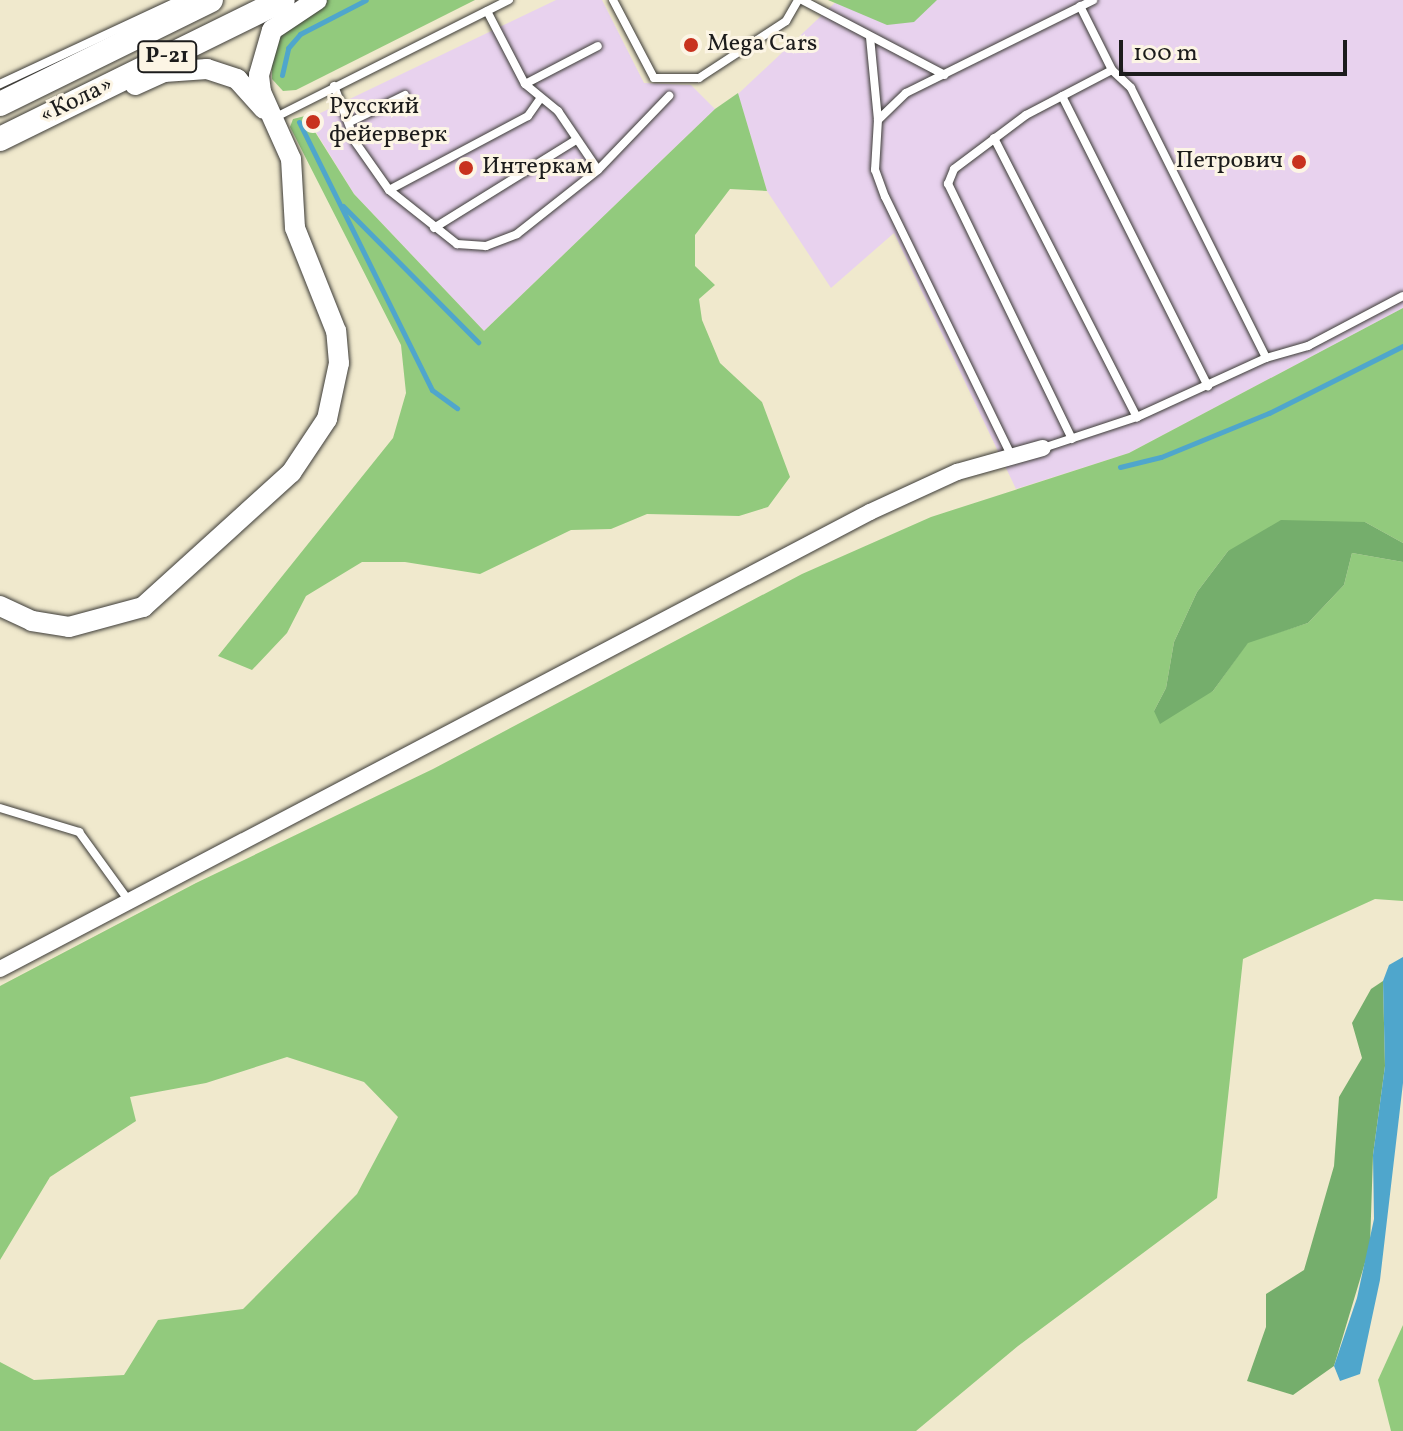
<!DOCTYPE html>
<meta charset="utf-8">
<style>
body{margin:0}
#map{position:relative;width:1403px;height:1431px;overflow:hidden;background:#f0e9cd;font-family:Vollkorn,serif}
div>[style]{position:absolute}
.built>*{inset:0;background:#e8d2ee}
.green>*{inset:0;background:#92ca7d}
.forest>*{inset:0;background:#75ae6c}
.water>*{inset:0;background:#4fa6cc}
.stream>*{height:5px;margin:-2.5px;padding:0 2.5px;transform-origin:2.5px;border-radius:2.5px;background:#4fa6cc}
.roads{filter:drop-shadow(0 0 2px #3c3b37) drop-shadow(0 0 2px #3c3b37)}
.service>*{height:8px;margin:-4px;padding:0 4px;transform-origin:4px;border-radius:4px;background:#fff}
.minor>*{height:16px;margin:-8px;padding:0 8px;transform-origin:8px;border-radius:8px;background:#fff}
.tertiary>*{height:20px;margin:-10px;padding:0 10px;transform-origin:10px;border-radius:10px;background:#fff}
.primary>*{height:24px;margin:-12px;padding:0 12px;transform-origin:12px;border-radius:12px;background:#fff}
.dots>*{width:22px;height:22px;translate:-50% -50%;box-sizing:border-box;border:4px solid #fcf5e5;border-radius:50%}
span{translate:-50% -50%;white-space:nowrap;text-align:center;line-height:1.15;-webkit-text-stroke:6px #fcf5e5;paint-order:stroke}
.shield-label span{padding:2px 6px;background:#fcf5e5;border:2px solid;border-radius:6px;-webkit-text-stroke-width:0}
.shield-label{font-size:22px;color:#1c1c1c;font-weight:700}
.poi-label{font-size:24px;color:#1c1c1c}
.left{translate:0 -50%;text-align:left}
.right{translate:-100% -50%;text-align:right}
.street-label{font-size:24px;color:#1c1c1c}
.scale{position:absolute;left:1119px;top:40px;width:228px;height:36px;box-sizing:border-box;border:4px solid #1c1c1c;border-top:0;padding-left:10px;font-size:24px;line-height:28px;white-space:nowrap;color:#1c1c1c;-webkit-text-stroke:6px #fcf5e5;paint-order:stroke}
</style>
<div id="map">
<div class="built">
<div style="clip-path:polygon(556px 0,602px 0,644px 83px,691px 85px,715px 109px,484px 331px,354px 194px,308px 119px)"></div>
<div style="clip-path:polygon(838px 0,1403px 0,1403px 308px,1129px 453px,1016px 489px,894px 233px,831px 288px,767px 191px,738px 94px)"></div>
</div>
<div class="green">
<div style="clip-path:polygon(321px 0,475px 0,296px 90px,283px 91px,272px 79px,272px 53px,280px 34px)"></div>
<div style="clip-path:polygon(828px 0,937px 0,914px 22px,887px 25px)"></div>
<div style="clip-path:polygon(738px 93px,767px 191px,730px 189px,695px 235px,695px 266px,715px 285px,699px 299px,702px 320px,720px 363px,762px 402px,790px 477px,768px 507px,739px 516px,647px 514px,611px 529px,571px 530px,480px 574px,405px 562px,362px 562px,306px 596px,287px 633px,252px 670px,218px 656px,393px 438px,406px 393px,401px 345px,290px 127px,293px 119px,305px 116px,354px 194px,484px 331px,715px 109px)"></div>
<div style="clip-path:polygon(1403px 308px,1403px 543px,1365px 522px,1228px 551px,1197px 592px,1174px 642px,1166px 688px,1154px 711px,1213px 691px,1248px 642px,1308px 623px,1344px 585px,1352px 553px,1403px 562px,1403px 901px,1375px 899px,1243px 959px,1217px 1198px,1018px 1346px,916px 1431px,0 1431px,0 1362px,34px 1380px,124px 1375px,158px 1320px,243px 1309px,357px 1194px,398px 1117px,364px 1082px,287px 1057px,206px 1083px,130px 1097px,136px 1121px,50px 1177px,0 1260px,0 986px,196px 883px,433px 769px,802px 574px,931px 517px,1129px 453px)"></div>
<div style="clip-path:polygon(1403px 1325px,1403px 1431px,1391px 1431px,1378px 1380px)"></div>
</div>
<div class="forest">
<div style="clip-path:polygon(1281px 520px,1365px 522px,1403px 543px,1403px 562px,1352px 553px,1344px 585px,1308px 623px,1248px 643px,1213px 691px,1160px 724px,1154px 711px,1166px 688px,1174px 642px,1197px 592px,1228px 551px)"></div>
<div style="clip-path:polygon(1383px 981px,1385px 1066px,1373px 1155px,1370px 1246px,1334px 1366px,1293px 1395px,1247px 1381px,1266px 1327px,1266px 1294px,1304px 1270px,1334px 1166px,1339px 1097px,1362px 1058px,1352px 1023px,1371px 989px)"></div>
</div>
<div class="water">
<div style="clip-path:polygon(1403px 957px,1403px 1083px,1380px 1280px,1360px 1374px,1340px 1381px,1334px 1366px,1357px 1298px,1374px 1219px,1373px 1155px,1385px 1066px,1383px 981px,1389px 965px)"></div>
</div>
<div class="stream">
<div style="left:282px;top:75px;width:28px;rotate:-77deg"></div>
<div style="left:288px;top:48px;width:18px;rotate:-49deg"></div>
<div style="left:300px;top:34px;width:74px;rotate:-27.3deg"></div>
<div style="left:299px;top:122px;width:299px;rotate:63.6deg"></div>
<div style="left:432px;top:390px;width:31px;rotate:36deg"></div>
<div style="left:343px;top:206px;width:192px;rotate:45.2deg"></div>
<div style="left:1120px;top:467px;width:42px;rotate:-13.7deg"></div>
<div style="left:1161px;top:457px;width:117px;rotate:-22.2deg"></div>
<div style="left:1269px;top:413px;width:150px;rotate:-26.6deg"></div>
</div>
<div class="roads">
<div class="service">
<div style="left:613px;top:0;width:88px;rotate:62.3deg"></div>
<div style="left:654px;top:78px;width:45px"></div>
<div style="left:699px;top:78px;width:104px;rotate:-33.2deg"></div>
<div style="left:786px;top:21px;width:24px;rotate:-60deg"></div>
<div style="left:802px;top:0;width:161px;rotate:27.7deg"></div>
<div style="left:1080px;top:6px;width:72px;rotate:63.4deg"></div>
<div style="left:1112px;top:70px;width:26px;rotate:43deg"></div>
<div style="left:1131px;top:88px;width:302px;rotate:63.4deg"></div>
<div style="left:487px;top:11px;width:82px;rotate:62.5deg"></div>
<div style="left:525px;top:84px;width:43px;rotate:39.3deg"></div>
<div style="left:558px;top:111px;width:71px;rotate:55.9deg"></div>
<div style="left:870px;top:37px;width:83px;rotate:84.5deg"></div>
<div style="left:0;top:84px;width:199px;rotate:-25deg"></div>
<div style="left:525px;top:84px;width:82px;rotate:-27.5deg"></div>
<div style="left:334px;top:86px;width:61px;rotate:68.9deg"></div>
<div style="left:356px;top:143px;width:57px;rotate:54.9deg"></div>
<div style="left:389px;top:190px;width:87px;rotate:38.5deg"></div>
<div style="left:457px;top:244px;width:29px;rotate:4deg"></div>
<div style="left:486px;top:246px;width:33px;rotate:-21deg"></div>
<div style="left:517px;top:234px;width:103px;rotate:-38.3deg"></div>
<div style="left:598px;top:170px;width:103px;rotate:-46.2deg"></div>
<div style="left:1062px;top:96px;width:325px;rotate:63.3deg"></div>
<div style="left:274px;top:118px;width:263px;rotate:-26.7deg"></div>
<div style="left:352px;top:121px;width:59px;rotate:-26.1deg"></div>
<div style="left:994px;top:138px;width:314px;rotate:62.9deg"></div>
<div style="left:389px;top:190px;width:157px;rotate:-28deg"></div>
<div style="left:528px;top:116px;width:19px;rotate:-55deg"></div>
<div style="left:434px;top:228px;width:167px;rotate:-31.8deg"></div>
<div style="left:1072px;top:439px;width:284px;rotate:-115.9deg"></div>
<div style="left:948px;top:184px;width:16px;rotate:-68deg"></div>
<div style="left:954px;top:169px;width:90px;rotate:-36.9deg"></div>
<div style="left:1026px;top:115px;width:97px;rotate:-27.6deg"></div>
<div style="left:1043px;top:448px;width:99px;rotate:-18.3deg"></div>
<div style="left:1137px;top:417px;width:142px;rotate:-24.6deg"></div>
<div style="left:1266px;top:358px;width:44px;rotate:-15.9deg"></div>
<div style="left:1308px;top:346px;width:107px;rotate:-27.8deg"></div>
<div style="left:1011px;top:455px;width:287px;rotate:-116deg"></div>
<div style="left:885px;top:197px;width:29px;rotate:-110deg"></div>
<div style="left:875px;top:170px;width:50px;rotate:-86.6deg"></div>
<div style="left:878px;top:120px;width:39px;rotate:-44deg"></div>
<div style="left:906px;top:93px;width:209px;rotate:-26.4deg"></div>
<div style="left:0;top:808px;width:83px;rotate:16.9deg"></div>
<div style="left:79px;top:832px;width:85px;rotate:54.1deg"></div>
</div>
<div class="minor">
<div style="left:0;top:969px;width:983px;rotate:-27.71deg"></div>
<div style="left:870px;top:512px;width:96px;rotate:-24.7deg"></div>
<div style="left:957px;top:472px;width:89px;rotate:-15.6deg"></div>
</div>
<div class="tertiary">
<div style="left:135px;top:85px;width:32px;rotate:-24deg"></div>
<div style="left:164px;top:72px;width:43px;rotate:-4deg"></div>
<div style="left:207px;top:69px;width:32px;rotate:18deg"></div>
<div style="left:237px;top:79px;width:40px;rotate:48deg"></div>
<div style="left:0;top:606px;width:35px;rotate:25deg"></div>
<div style="left:32px;top:621px;width:37px;rotate:9deg"></div>
<div style="left:69px;top:627px;width:77px;rotate:-15.1deg"></div>
<div style="left:143px;top:607px;width:200px;rotate:-42.2deg"></div>
<div style="left:291px;top:473px;width:65px;rotate:-56.3deg"></div>
<div style="left:327px;top:419px;width:57px;rotate:-77.9deg"></div>
<div style="left:339px;top:363px;width:32px;rotate:-95deg"></div>
<div style="left:336px;top:331px;width:111px;rotate:-111.7deg"></div>
<div style="left:295px;top:228px;width:69px;rotate:-93.3deg"></div>
<div style="left:291px;top:159px;width:73px;rotate:-114.1deg"></div>
<div style="left:261px;top:92px;width:17px;rotate:-97deg"></div>
<div style="left:259px;top:75px;width:47px;rotate:-73.9deg"></div>
<div style="left:272px;top:30px;width:54px;rotate:-33.7deg"></div>
</div>
<div class="primary">
<div style="left:0;top:104px;width:235px;rotate:-26.2deg"></div>
<div style="left:0;top:139px;width:315px;rotate:-26.2deg"></div>
</div>
</div>
<div class="dots">
<div style="left:691px;top:45px;background:#c8321e"></div>
<div style="left:313px;top:122px;background:#c8321e"></div>
<div style="left:1299px;top:162px;background:#c8321e"></div>
<div style="left:466px;top:168px;background:#c8321e"></div>
</div>
<div class="shield-label">
<span style="left:167px;top:57px">Р-21</span>
</div>
<div class="poi-label">
<span class="left" style="left:707px;top:45px">Mega Cars</span>
<span class="left" style="left:329px;top:122px">Русский<br>фейерверк</span>
<span class="right" style="left:1283px;top:162px">Петрович</span>
<span class="left" style="left:482px;top:168px">Интеркам</span>
</div>
<div class="street-label">
<span style="left:77px;top:101px;rotate:-26deg">«Кола»</span>
</div>
<div class="scale">100 m</div>
</div>
